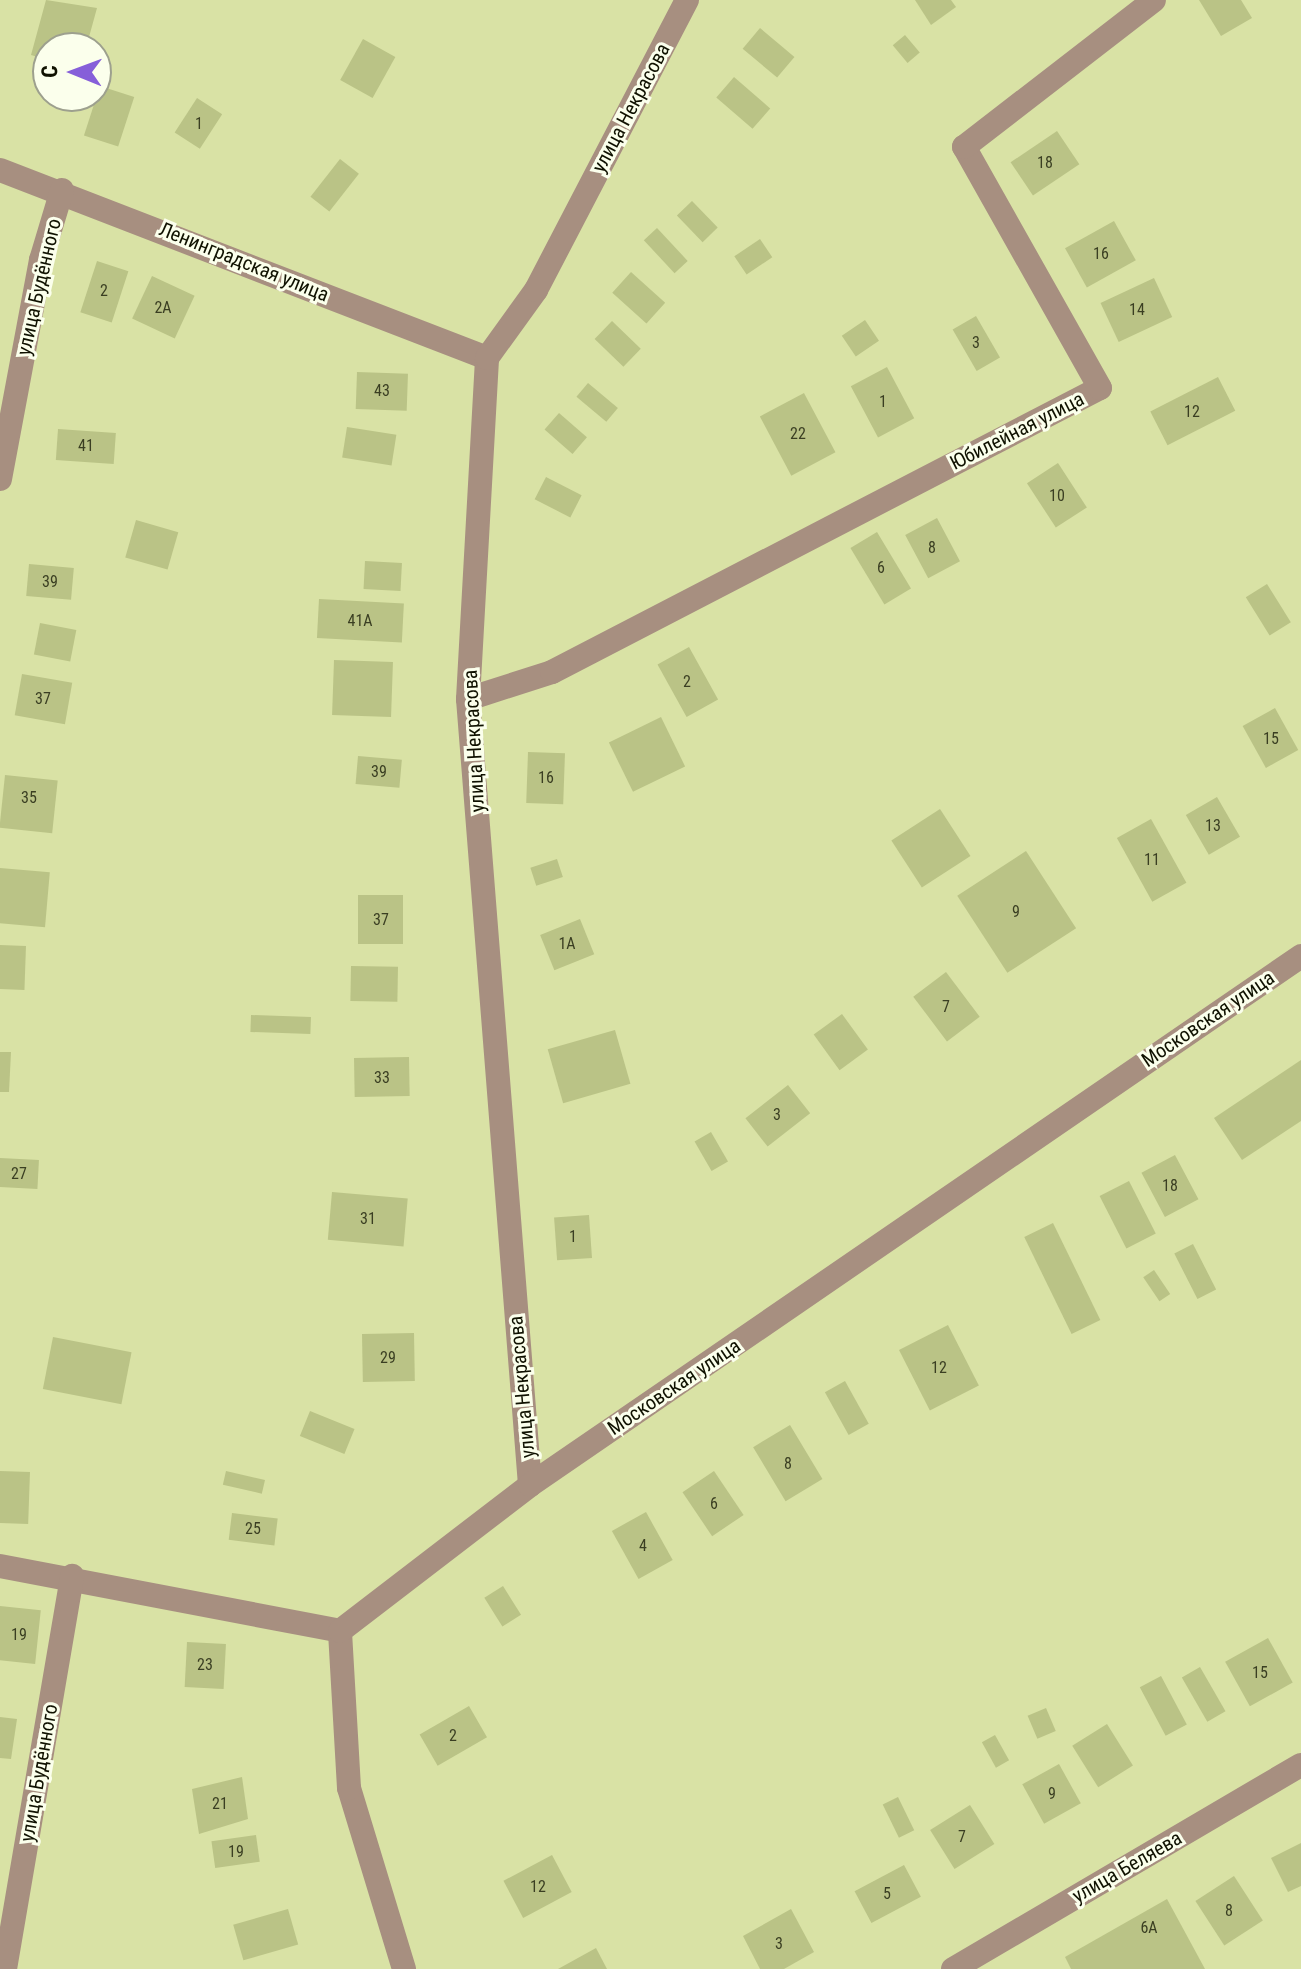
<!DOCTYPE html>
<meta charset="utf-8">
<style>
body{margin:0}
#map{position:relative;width:1301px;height:1969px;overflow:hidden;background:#d9e2a5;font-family:"Roboto Condensed",sans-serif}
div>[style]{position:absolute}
.building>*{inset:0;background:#bac386;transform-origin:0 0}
.minor>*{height:24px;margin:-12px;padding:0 12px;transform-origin:12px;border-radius:12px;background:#a78f80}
span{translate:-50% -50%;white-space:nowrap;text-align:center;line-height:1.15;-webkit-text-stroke:6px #fbffec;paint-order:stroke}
.number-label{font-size:16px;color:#3a3e22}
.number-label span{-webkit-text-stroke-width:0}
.street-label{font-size:20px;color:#0f1100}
.north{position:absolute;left:32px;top:32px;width:80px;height:80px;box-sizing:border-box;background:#fbffec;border:2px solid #9da08e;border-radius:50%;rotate:271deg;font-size:22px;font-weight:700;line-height:32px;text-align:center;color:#0f1100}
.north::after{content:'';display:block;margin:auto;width:28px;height:36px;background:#865fd9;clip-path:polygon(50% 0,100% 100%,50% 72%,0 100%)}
</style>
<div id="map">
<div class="building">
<div style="clip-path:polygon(46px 0,97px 8px,86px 48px,48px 48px,48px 60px,31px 55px)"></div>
<div style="clip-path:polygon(915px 0,951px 0,956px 7px,931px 25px)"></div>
<div style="clip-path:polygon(1199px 0,1241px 0,1252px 18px,1221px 36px)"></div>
<div style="left:760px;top:28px;width:45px;height:27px;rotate:40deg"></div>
<div style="left:905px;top:35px;width:23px;height:16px;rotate:50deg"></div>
<div style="left:363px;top:39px;width:37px;height:47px;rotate:29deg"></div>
<div style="left:734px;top:77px;width:48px;height:27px;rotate:41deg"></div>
<div style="left:100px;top:86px;width:36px;height:52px;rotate:18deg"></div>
<div style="left:197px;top:98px;width:30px;height:41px;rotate:33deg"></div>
<div style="left:1057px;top:131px;width:40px;height:56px;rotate:56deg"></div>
<div style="left:340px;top:159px;width:24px;height:48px;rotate:38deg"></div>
<div style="left:692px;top:201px;width:37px;height:21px;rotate:46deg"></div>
<div style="left:1114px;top:221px;width:45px;height:56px;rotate:61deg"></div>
<div style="left:657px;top:228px;width:45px;height:18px;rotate:47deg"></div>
<div style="left:760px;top:239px;width:22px;height:31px;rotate:56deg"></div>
<div style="left:97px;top:261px;width:33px;height:54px;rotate:18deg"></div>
<div style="left:631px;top:272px;width:46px;height:28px;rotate:42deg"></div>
<div style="left:152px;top:276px;width:47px;height:47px;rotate:25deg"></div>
<div style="left:1154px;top:278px;width:43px;height:59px;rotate:65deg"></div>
<div style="left:976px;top:316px;width:48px;height:27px;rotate:60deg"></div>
<div style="left:865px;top:320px;width:25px;height:28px;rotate:56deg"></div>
<div style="left:612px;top:321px;width:40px;height:25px;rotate:44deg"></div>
<div style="left:887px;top:367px;width:58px;height:41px;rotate:62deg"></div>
<div style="left:357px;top:372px;width:51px;height:37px;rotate:2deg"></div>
<div style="left:1218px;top:377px;width:38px;height:76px;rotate:63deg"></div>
<div style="left:588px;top:383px;width:39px;height:18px;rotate:40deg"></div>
<div style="left:804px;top:393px;width:67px;height:50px;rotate:62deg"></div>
<div style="left:559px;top:413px;width:37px;height:22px;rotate:41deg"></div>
<div style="left:347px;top:427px;width:50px;height:31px;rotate:9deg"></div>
<div style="left:58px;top:429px;width:58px;height:31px;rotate:4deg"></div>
<div style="left:1058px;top:463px;width:53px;height:37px;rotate:57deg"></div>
<div style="left:546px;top:477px;width:40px;height:25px;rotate:27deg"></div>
<div style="left:937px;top:518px;width:49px;height:36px;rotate:62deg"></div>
<div style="left:136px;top:520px;width:44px;height:39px;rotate:16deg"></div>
<div style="left:877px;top:532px;width:66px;height:31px;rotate:59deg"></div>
<div style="left:365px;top:561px;width:37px;height:28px;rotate:3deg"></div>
<div style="left:29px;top:564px;width:45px;height:32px;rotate:5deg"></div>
<div style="left:1267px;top:584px;width:45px;height:25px;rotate:58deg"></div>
<div style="left:319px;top:599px;width:85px;height:39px;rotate:3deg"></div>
<div style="left:40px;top:623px;width:37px;height:32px;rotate:11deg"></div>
<div style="left:689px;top:647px;width:60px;height:36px;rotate:61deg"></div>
<div style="left:334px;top:660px;width:59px;height:55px;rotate:2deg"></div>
<div style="left:22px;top:674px;width:51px;height:42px;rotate:10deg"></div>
<div style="left:1275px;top:708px;width:48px;height:37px;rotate:61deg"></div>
<div style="left:661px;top:717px;width:55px;height:58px;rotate:64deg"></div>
<div style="left:528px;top:752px;width:37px;height:51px;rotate:2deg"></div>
<div style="left:358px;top:756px;width:44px;height:28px;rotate:5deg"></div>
<div style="left:5px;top:775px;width:53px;height:53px;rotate:6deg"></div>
<div style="left:1217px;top:797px;width:46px;height:36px;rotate:60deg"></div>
<div style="left:940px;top:809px;width:56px;height:58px;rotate:57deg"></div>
<div style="left:1151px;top:819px;width:73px;height:39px;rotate:61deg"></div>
<div style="left:1026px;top:851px;width:92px;height:82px;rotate:57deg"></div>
<div style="left:557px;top:859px;width:19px;height:28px;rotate:72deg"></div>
<div style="left:0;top:868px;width:50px;height:55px;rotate:5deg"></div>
<div style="left:358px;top:895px;width:45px;height:49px"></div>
<div style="left:580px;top:919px;width:38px;height:43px;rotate:68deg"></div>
<div style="left:0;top:945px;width:26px;height:44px;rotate:2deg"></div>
<div style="left:351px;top:966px;width:47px;height:35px;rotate:1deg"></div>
<div style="left:946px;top:972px;width:56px;height:41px;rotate:53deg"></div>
<div style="left:842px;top:1014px;width:44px;height:35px;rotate:54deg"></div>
<div style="left:251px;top:1015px;width:60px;height:17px;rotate:2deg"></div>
<div style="left:615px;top:1030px;width:56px;height:70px;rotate:74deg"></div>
<div style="clip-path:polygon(0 1052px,11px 1052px,9px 1092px,0 1092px)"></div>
<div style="left:409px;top:1057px;width:39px;height:55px;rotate:89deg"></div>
<div style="clip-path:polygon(1301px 1060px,1301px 1121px,1242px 1160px,1214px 1118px)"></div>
<div style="left:788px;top:1085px;width:36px;height:54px;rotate:52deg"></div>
<div style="left:711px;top:1132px;width:34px;height:19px;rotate:60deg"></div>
<div style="left:1175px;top:1155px;width:50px;height:38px;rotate:62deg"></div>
<div style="left:0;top:1158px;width:39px;height:29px;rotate:3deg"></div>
<div style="left:1129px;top:1181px;width:59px;height:33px;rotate:63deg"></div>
<div style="left:332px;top:1192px;width:76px;height:48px;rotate:5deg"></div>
<div style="left:589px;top:1215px;width:43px;height:35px;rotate:86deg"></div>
<div style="left:1053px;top:1223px;width:108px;height:32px;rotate:64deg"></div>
<div style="left:1193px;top:1244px;width:51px;height:21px;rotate:63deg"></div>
<div style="left:1154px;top:1270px;width:29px;height:13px;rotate:56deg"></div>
<div style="left:948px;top:1325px;width:68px;height:55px;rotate:63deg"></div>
<div style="left:414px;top:1333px;width:48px;height:52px;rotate:89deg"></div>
<div style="left:53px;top:1337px;width:80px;height:53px;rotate:11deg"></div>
<div style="left:845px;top:1381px;width:49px;height:23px;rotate:61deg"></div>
<div style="left:310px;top:1411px;width:48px;height:27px;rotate:22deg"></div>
<div style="left:790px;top:1425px;width:63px;height:43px;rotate:59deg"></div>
<div style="left:0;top:1471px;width:30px;height:52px;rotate:2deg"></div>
<div style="left:226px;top:1471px;width:40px;height:14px;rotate:13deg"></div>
<div style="left:714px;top:1471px;width:53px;height:38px;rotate:56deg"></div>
<div style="left:646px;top:1512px;width:55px;height:39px;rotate:61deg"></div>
<div style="left:232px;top:1513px;width:46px;height:27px;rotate:7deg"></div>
<div style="left:503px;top:1586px;width:34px;height:22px;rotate:58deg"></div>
<div style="left:0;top:1606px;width:41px;height:54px;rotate:6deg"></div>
<div style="left:1268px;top:1638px;width:51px;height:49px;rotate:61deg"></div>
<div style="left:187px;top:1642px;width:39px;height:45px;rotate:3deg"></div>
<div style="left:1200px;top:1667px;width:51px;height:21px;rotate:60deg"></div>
<div style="left:1161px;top:1676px;width:55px;height:24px;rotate:62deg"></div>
<div style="left:469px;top:1706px;width:36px;height:57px;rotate:60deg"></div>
<div style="left:1046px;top:1708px;width:25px;height:20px;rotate:67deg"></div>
<div style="clip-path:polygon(0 1717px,17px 1719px,11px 1759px,0 1758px)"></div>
<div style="left:1107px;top:1724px;width:49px;height:41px;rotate:58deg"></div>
<div style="left:995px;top:1735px;width:29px;height:15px;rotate:61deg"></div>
<div style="left:1059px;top:1764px;width:45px;height:42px;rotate:61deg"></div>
<div style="clip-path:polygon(242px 1777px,248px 1819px,199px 1834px,192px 1789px)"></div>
<div style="left:898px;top:1797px;width:37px;height:17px;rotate:64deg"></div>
<div style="left:970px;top:1805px;width:46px;height:47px;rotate:58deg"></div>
<div style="left:256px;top:1835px;width:27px;height:45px;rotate:82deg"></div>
<div style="clip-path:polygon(1301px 1843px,1301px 1886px,1288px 1892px,1271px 1858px)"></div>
<div style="left:552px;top:1855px;width:42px;height:55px;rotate:62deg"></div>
<div style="left:904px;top:1865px;width:36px;height:56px;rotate:62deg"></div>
<div style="left:1234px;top:1876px;width:53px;height:46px;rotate:57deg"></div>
<div style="clip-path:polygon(1167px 1899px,1205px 1969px,1071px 1969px,1065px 1957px)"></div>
<div style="left:288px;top:1909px;width:37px;height:57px;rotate:74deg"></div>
<div style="clip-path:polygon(791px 1909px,814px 1952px,784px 1969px,760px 1969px,743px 1936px)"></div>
<div style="clip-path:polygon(596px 1948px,607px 1969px,558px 1969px)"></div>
</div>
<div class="minor">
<div style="left:0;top:170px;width:522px;rotate:21.11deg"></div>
<div style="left:0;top:479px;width:223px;rotate:-79.4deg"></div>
<div style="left:41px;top:260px;width:73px;rotate:-73.3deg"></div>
<div style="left:468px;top:699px;width:88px;rotate:-17.8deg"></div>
<div style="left:552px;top:672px;width:617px;rotate:-27.4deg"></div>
<div style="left:1100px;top:388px;width:277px;rotate:-119.4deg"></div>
<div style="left:964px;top:147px;width:240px;rotate:-37.7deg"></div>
<div style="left:530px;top:1485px;width:788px;rotate:-94.51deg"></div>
<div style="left:468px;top:699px;width:342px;rotate:-86.8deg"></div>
<div style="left:487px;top:358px;width:84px;rotate:-54.2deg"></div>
<div style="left:536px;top:290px;width:327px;rotate:-62.5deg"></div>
<div style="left:0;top:1566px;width:346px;rotate:10.8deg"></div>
<div style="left:5px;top:1969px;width:399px;rotate:-80.3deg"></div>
<div style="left:404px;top:1969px;width:189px;rotate:-106.9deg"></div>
<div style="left:349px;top:1788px;width:157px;rotate:-93.3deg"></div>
<div style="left:340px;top:1631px;width:240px;rotate:-37.5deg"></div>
<div style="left:530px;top:1485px;width:935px;rotate:-34.45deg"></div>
<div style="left:953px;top:1969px;width:403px;rotate:-30.4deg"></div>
</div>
<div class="number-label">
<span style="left:199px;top:124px">1</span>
<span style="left:1045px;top:163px">18</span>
<span style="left:1101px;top:254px">16</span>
<span style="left:104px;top:291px">2</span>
<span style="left:163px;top:308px">2А</span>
<span style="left:1137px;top:310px">14</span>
<span style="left:976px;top:343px">3</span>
<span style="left:382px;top:391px">43</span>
<span style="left:883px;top:402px">1</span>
<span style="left:1192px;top:412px">12</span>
<span style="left:798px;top:434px">22</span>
<span style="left:86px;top:446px">41</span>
<span style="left:1057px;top:496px">10</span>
<span style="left:932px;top:548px">8</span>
<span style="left:881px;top:568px">6</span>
<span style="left:50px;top:582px">39</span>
<span style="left:360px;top:621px">41А</span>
<span style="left:687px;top:682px">2</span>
<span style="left:43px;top:699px">37</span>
<span style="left:1271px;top:739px">15</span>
<span style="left:379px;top:772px">39</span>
<span style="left:546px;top:778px">16</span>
<span style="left:29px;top:798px">35</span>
<span style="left:1213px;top:826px">13</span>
<span style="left:1152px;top:860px">11</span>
<span style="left:1016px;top:912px">9</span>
<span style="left:381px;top:920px">37</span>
<span style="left:567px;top:944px">1А</span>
<span style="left:946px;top:1007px">7</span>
<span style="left:382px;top:1078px">33</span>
<span style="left:777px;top:1115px">3</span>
<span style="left:19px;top:1174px">27</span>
<span style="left:1170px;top:1186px">18</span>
<span style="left:368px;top:1219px">31</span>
<span style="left:573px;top:1237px">1</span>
<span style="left:388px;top:1358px">29</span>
<span style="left:939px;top:1368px">12</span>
<span style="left:788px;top:1464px">8</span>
<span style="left:714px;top:1504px">6</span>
<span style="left:253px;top:1529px">25</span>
<span style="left:643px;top:1546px">4</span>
<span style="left:19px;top:1635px">19</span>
<span style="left:205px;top:1665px">23</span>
<span style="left:1260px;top:1673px">15</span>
<span style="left:453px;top:1736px">2</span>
<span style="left:1052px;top:1794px">9</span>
<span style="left:220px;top:1804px">21</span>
<span style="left:962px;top:1837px">7</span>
<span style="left:236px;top:1852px">19</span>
<span style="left:538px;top:1887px">12</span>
<span style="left:887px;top:1894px">5</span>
<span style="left:1229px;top:1911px">8</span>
<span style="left:1149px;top:1928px">6А</span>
<span style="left:779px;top:1944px">3</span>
</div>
<div class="street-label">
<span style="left:631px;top:108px;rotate:-62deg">улица Некрасова</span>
<span style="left:244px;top:262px;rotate:22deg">Ленинградская улица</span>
<span style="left:39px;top:287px;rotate:-77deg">улица Будённого</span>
<span style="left:1017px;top:431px;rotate:-27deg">Юбилейная улица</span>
<span style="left:474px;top:741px;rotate:-93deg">улица Некрасова</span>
<span style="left:1208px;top:1019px;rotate:-34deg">Московская улица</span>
<span style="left:522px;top:1387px;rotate:-95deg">улица Некрасова</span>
<span style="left:674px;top:1387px;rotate:-34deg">Московская улица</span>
<span style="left:39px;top:1773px;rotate:-80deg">улица Будённого</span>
<span style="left:1127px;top:1867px;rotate:-30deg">улица Беляева</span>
</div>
<div class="north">С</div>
</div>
